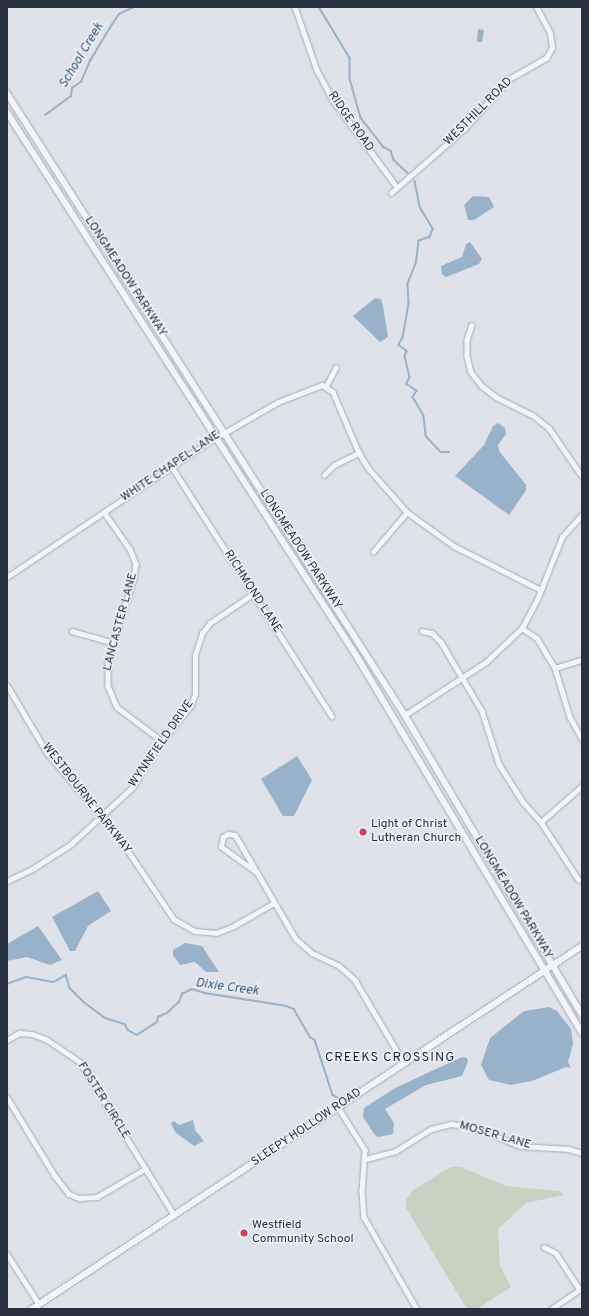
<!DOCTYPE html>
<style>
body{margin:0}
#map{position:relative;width:589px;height:1316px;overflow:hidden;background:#dfe3e9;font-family:Overpass,sans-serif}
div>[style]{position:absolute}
.green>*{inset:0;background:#c5d3c0}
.water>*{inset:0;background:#98b2ca}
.stream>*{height:1.5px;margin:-0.75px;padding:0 0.75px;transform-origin:0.75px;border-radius:0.75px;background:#98b2ca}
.roads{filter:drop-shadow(0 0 1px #a4aab3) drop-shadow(0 0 1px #a4aab3)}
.minor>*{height:4.5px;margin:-2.25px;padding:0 2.25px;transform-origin:2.25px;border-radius:2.25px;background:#f2f4f7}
.tertiary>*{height:5.5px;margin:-2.75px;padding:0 2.75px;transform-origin:2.75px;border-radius:2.75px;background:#f2f4f7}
.dots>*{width:11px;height:11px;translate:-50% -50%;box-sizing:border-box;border:2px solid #eef2f6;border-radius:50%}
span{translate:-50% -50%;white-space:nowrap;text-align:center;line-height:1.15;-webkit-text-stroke:3px #eef2f6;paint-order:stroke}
.street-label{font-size:12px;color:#273140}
.poi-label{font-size:12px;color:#273140}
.left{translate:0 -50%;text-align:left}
.water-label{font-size:13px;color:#305176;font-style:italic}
.neighbourhood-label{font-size:13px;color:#192231;letter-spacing:1px}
.frame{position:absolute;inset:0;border:8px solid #273140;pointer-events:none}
</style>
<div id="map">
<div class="green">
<div style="clip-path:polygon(451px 1167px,461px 1167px,506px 1186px,559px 1191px,564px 1195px,526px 1203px,498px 1229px,500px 1265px,511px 1287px,477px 1309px,467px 1309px,406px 1208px,406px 1200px,413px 1190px)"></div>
</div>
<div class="water">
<div style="clip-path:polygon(478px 29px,484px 30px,482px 42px,477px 42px)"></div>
<div style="clip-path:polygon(473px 196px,489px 197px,494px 207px,474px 220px,468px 220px,464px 205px)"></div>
<div style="clip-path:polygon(470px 242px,482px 259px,479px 264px,446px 277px,442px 274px,441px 266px,462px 257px,466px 244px)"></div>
<div style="clip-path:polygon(375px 298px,381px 299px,383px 306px,388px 337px,380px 342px,353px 316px)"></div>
<div style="clip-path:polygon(498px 423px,505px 428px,506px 434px,498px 445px,499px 451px,526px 485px,526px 490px,509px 515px,455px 476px,484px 445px,493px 426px)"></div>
<div style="clip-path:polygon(297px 756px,312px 780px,294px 816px,283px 816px,261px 779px)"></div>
<div style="clip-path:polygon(98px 891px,111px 911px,88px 926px,75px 951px,70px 951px,52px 917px)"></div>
<div style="clip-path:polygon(38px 926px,62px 960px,50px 965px,27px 957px,7px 961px,7px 944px)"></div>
<div style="clip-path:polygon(185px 943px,202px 946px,219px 972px,206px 972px,195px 962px,180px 965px,173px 955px,173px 950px)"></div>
<div style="clip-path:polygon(549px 1007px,557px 1011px,571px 1029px,573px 1044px,568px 1062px,571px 1068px,566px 1067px,532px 1081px,511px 1085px,489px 1080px,481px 1065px,490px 1038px,524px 1011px)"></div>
<div style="clip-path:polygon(462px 1057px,467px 1058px,468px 1061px,462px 1076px,426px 1085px,385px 1109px,394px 1123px,393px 1134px,378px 1137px,374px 1134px,363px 1117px,364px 1108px,395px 1088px)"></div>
<div style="clip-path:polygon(193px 1120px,195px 1130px,204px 1141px,194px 1146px,175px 1132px,171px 1123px,174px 1121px,179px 1125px)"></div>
</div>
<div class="stream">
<div style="left:319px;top:7px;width:60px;rotate:58.7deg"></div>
<div style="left:350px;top:58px;width:21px;rotate:90deg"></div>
<div style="left:350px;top:79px;width:41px;rotate:74.2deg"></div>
<div style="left:361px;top:118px;width:37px;rotate:52deg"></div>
<div style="left:384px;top:147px;width:8px;rotate:30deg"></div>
<div style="left:391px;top:151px;width:9px;rotate:72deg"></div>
<div style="left:394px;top:160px;width:19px;rotate:43deg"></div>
<div style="left:45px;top:115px;width:32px;rotate:-36deg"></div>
<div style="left:71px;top:96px;width:8px;rotate:-83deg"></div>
<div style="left:72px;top:88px;width:11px;rotate:-34deg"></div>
<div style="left:81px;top:82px;width:23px;rotate:-67deg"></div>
<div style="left:90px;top:61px;width:41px;rotate:-59deg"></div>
<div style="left:111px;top:26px;width:14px;rotate:-56deg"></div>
<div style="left:119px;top:14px;width:17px;rotate:-25deg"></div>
<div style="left:415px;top:181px;width:26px;rotate:79deg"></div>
<div style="left:420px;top:207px;width:26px;rotate:59deg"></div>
<div style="left:433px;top:229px;width:9px;rotate:111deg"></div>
<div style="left:430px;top:237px;width:12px;rotate:160deg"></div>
<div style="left:419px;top:241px;width:23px;rotate:97deg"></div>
<div style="left:416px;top:264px;width:22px;rotate:112deg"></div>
<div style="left:408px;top:284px;width:20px;rotate:87deg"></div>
<div style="left:409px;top:304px;width:34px;rotate:100deg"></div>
<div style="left:403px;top:337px;width:9px;rotate:117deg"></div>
<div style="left:399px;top:345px;width:10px;rotate:37deg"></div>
<div style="left:407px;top:351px;width:5px;rotate:112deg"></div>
<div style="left:405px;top:356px;width:22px;rotate:77deg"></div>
<div style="left:410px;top:377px;width:8px;rotate:113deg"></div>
<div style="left:407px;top:384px;width:12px;rotate:35deg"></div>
<div style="left:417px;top:391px;width:7px;rotate:124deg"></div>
<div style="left:413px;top:397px;width:22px;rotate:60deg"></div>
<div style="left:424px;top:416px;width:20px;rotate:84deg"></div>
<div style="left:426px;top:436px;width:22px;rotate:47deg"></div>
<div style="left:441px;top:452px;width:8px"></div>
<div style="left:7px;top:984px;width:20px;rotate:-20deg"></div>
<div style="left:26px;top:977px;width:28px;rotate:10deg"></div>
<div style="left:54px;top:982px;width:14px;rotate:-30deg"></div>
<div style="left:66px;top:975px;width:14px;rotate:73deg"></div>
<div style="left:70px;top:988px;width:20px;rotate:45deg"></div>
<div style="left:84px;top:1002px;width:26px;rotate:37deg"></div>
<div style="left:105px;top:1018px;width:21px;rotate:17deg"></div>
<div style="left:125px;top:1024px;width:7px;rotate:63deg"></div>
<div style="left:128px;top:1030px;width:10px;rotate:29deg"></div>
<div style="left:137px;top:1035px;width:24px;rotate:-33deg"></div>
<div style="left:157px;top:1022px;width:5px;rotate:-79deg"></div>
<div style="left:158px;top:1017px;width:10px;rotate:-24deg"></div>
<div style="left:167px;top:1013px;width:16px;rotate:-43deg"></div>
<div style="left:179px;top:1002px;width:9px;rotate:-69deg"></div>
<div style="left:182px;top:994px;width:11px;rotate:-27deg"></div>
<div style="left:192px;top:989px;width:14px;rotate:17deg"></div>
<div style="left:205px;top:993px;width:83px;rotate:9deg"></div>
<div style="left:287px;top:1006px;width:8px;rotate:23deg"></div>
<div style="left:294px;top:1009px;width:32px;rotate:60deg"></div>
<div style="left:310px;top:1037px;width:6px;rotate:31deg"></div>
<div style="left:315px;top:1040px;width:58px;rotate:71.9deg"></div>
<div style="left:333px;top:1095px;width:7px;rotate:27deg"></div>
</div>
<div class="roads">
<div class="minor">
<div style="left:295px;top:7px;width:67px;rotate:70.8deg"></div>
<div style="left:317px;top:70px;width:34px;rotate:62deg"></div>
<div style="left:333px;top:100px;width:108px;rotate:53.7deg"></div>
<div style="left:391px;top:193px;width:97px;rotate:-41.2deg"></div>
<div style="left:464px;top:129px;width:67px;rotate:-48deg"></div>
<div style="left:509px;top:79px;width:43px;rotate:-29.6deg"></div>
<div style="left:546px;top:58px;width:12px;rotate:-59deg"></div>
<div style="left:552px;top:48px;width:15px;rotate:-98deg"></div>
<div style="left:550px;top:33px;width:30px;rotate:-118deg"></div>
<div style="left:472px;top:325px;width:16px;rotate:108deg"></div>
<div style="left:467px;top:340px;width:16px;rotate:90deg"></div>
<div style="left:467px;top:356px;width:16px;rotate:76deg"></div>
<div style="left:471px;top:372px;width:18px;rotate:52deg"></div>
<div style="left:482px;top:386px;width:18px;rotate:38deg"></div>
<div style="left:496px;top:397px;width:42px;rotate:26.6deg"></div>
<div style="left:534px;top:416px;width:19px;rotate:39deg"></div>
<div style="left:549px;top:428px;width:58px;rotate:55.5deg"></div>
<div style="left:326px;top:386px;width:21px;rotate:-62deg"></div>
<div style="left:172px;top:467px;width:296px;rotate:57.3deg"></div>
<div style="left:324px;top:475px;width:14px;rotate:-45deg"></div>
<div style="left:334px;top:465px;width:28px;rotate:-26deg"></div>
<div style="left:104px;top:512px;width:45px;rotate:54.9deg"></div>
<div style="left:130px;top:549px;width:16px;rotate:68deg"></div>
<div style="left:136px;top:564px;width:14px;rotate:98deg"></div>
<div style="left:134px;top:578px;width:88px;rotate:107.2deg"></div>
<div style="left:108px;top:662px;width:24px;rotate:90deg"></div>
<div style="left:108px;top:686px;width:23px;rotate:67deg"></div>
<div style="left:117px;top:707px;width:56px;rotate:37.1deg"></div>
<div style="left:373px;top:552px;width:52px;rotate:-49.6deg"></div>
<div style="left:7px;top:577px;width:247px;rotate:-33.8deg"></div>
<div style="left:212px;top:440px;width:76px;rotate:-29.9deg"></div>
<div style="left:278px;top:402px;width:47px;rotate:-21.1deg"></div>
<div style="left:322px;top:385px;width:13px;rotate:32deg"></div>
<div style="left:333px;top:392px;width:66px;rotate:66.9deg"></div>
<div style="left:359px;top:453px;width:19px;rotate:58deg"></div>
<div style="left:369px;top:469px;width:57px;rotate:48.5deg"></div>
<div style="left:407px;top:512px;width:58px;rotate:35.9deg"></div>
<div style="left:454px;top:546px;width:97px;rotate:26.8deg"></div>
<div style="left:522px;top:628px;width:18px;rotate:34deg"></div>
<div style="left:537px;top:638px;width:35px;rotate:59deg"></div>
<div style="left:555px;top:668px;width:51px;rotate:73deg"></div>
<div style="left:570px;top:717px;width:25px;rotate:61deg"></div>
<div style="left:72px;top:631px;width:44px;rotate:15.9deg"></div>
<div style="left:422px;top:631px;width:10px;rotate:11deg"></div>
<div style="left:432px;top:633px;width:13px;rotate:45deg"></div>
<div style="left:441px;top:642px;width:80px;rotate:59.3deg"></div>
<div style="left:482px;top:711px;width:56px;rotate:72.2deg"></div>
<div style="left:499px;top:764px;width:45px;rotate:57.7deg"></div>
<div style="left:523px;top:802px;width:27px;rotate:48deg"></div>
<div style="left:541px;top:822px;width:69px;rotate:56.8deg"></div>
<div style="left:555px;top:668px;width:28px;rotate:-17deg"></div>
<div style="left:7px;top:685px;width:80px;rotate:59.3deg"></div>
<div style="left:48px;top:754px;width:104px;rotate:49.3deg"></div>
<div style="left:116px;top:833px;width:104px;rotate:56deg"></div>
<div style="left:174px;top:919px;width:24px;rotate:30deg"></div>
<div style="left:195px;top:931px;width:21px;rotate:5deg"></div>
<div style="left:216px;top:933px;width:17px;rotate:-21deg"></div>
<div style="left:232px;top:927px;width:48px;rotate:-29.7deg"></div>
<div style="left:405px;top:715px;width:97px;rotate:-33.2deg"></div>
<div style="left:486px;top:662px;width:50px;rotate:-43.4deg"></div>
<div style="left:522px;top:628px;width:32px;rotate:-62deg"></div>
<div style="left:537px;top:600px;width:68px;rotate:-68.4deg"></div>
<div style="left:562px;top:537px;width:30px;rotate:-48deg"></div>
<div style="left:541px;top:822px;width:55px;rotate:-41.3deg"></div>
<div style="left:257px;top:873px;width:44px;rotate:-144.2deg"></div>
<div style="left:221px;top:847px;width:10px;rotate:-79deg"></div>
<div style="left:223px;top:837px;width:6px;rotate:-31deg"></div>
<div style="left:228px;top:834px;width:7px;rotate:8deg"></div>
<div style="left:235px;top:835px;width:9px;rotate:58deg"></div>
<div style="left:240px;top:843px;width:111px;rotate:59.7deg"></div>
<div style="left:296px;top:939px;width:21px;rotate:41deg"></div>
<div style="left:312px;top:953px;width:29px;rotate:25deg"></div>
<div style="left:338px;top:965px;width:23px;rotate:41deg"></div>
<div style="left:355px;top:980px;width:96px;rotate:59.4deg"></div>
<div style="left:7px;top:881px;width:26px;rotate:-25deg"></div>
<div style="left:31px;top:870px;width:48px;rotate:-33deg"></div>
<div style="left:71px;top:844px;width:83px;rotate:-42.6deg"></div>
<div style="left:132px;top:788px;width:48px;rotate:-58.6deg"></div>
<div style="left:157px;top:747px;width:54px;rotate:-51deg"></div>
<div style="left:191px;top:705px;width:12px;rotate:-70deg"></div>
<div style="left:195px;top:694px;width:39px;rotate:-90deg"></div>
<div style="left:195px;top:655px;width:23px;rotate:-72deg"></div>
<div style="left:202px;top:633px;width:13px;rotate:-51deg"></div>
<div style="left:210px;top:623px;width:52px;rotate:-34deg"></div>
<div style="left:7px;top:1040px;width:14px;rotate:-30deg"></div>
<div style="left:19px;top:1033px;width:13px;rotate:4deg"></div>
<div style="left:32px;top:1034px;width:15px;rotate:20deg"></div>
<div style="left:46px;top:1039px;width:41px;rotate:34.1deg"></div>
<div style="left:80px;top:1062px;width:180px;rotate:58.4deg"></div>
<div style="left:7px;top:1097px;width:92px;rotate:58.7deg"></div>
<div style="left:55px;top:1176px;width:23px;rotate:52deg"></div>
<div style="left:69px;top:1194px;width:11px;rotate:22deg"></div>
<div style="left:79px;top:1198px;width:18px;rotate:-3deg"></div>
<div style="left:97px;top:1197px;width:56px;rotate:-30.3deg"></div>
<div style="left:338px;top:1107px;width:51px;rotate:57.9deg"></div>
<div style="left:365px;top:1150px;width:41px;rotate:94.2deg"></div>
<div style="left:362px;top:1191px;width:26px;rotate:86deg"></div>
<div style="left:364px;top:1217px;width:106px;rotate:60.1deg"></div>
<div style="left:366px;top:1159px;width:31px;rotate:-15deg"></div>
<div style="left:396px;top:1151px;width:41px;rotate:-32.2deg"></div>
<div style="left:431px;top:1129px;width:21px;rotate:-14deg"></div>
<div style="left:451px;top:1124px;width:23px;rotate:7deg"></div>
<div style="left:474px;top:1127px;width:50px;rotate:22.4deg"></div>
<div style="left:520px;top:1146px;width:49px;rotate:3.5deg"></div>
<div style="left:569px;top:1149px;width:14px;rotate:17deg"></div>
<div style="left:544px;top:1247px;width:13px;rotate:27deg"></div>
<div style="left:556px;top:1253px;width:44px;rotate:57deg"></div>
<div style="left:7px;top:1254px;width:59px;rotate:57.4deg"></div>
<div style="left:551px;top:1309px;width:36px;rotate:-34deg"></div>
</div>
<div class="tertiary">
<div style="left:7px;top:93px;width:738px;rotate:57.39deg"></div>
<div style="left:405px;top:715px;width:347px;rotate:59.4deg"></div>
<div style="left:7px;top:112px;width:649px;rotate:57.26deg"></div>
<div style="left:358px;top:658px;width:436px;rotate:59.1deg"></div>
<div style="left:32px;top:1309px;width:659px;rotate:-33.42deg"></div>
</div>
</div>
<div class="dots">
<div style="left:363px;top:832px;background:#d33f5a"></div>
<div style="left:244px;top:1233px;background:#d33f5a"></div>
</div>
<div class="street-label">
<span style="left:479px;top:112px;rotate:-45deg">WESTHILL ROAD</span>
<span style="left:350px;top:122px;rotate:55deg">RIDGE ROAD</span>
<span style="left:125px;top:277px;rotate:57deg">LONGMEADOW PARKWAY</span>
<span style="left:171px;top:467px;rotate:-34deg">WHITE CHAPEL LANE</span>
<span style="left:300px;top:550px;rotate:57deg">LONGMEADOW PARKWAY</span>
<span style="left:252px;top:592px;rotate:57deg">RICHMOND LANE</span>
<span style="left:121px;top:622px;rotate:-75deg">LANCASTER LANE</span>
<span style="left:162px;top:744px;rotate:-55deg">WYNNFIELD DRIVE</span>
<span style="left:86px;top:799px;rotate:52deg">WESTBOURNE PARKWAY</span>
<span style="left:513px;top:898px;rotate:59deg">LONGMEADOW PARKWAY</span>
<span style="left:103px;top:1101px;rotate:58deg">FOSTER CIRCLE</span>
<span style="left:307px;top:1128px;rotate:-34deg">SLEEPY HOLLOW ROAD</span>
<span style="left:495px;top:1136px;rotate:16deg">MOSER LANE</span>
</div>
<div class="poi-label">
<span class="left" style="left:371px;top:832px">Light of Christ<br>Lutheran Church</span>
<span class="left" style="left:252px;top:1233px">Westfield<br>Community School</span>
</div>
<div class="water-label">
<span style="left:82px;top:56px;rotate:-59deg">School Creek</span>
<span style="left:227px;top:988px;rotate:8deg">Dixie Creek</span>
</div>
<div class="neighbourhood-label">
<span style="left:390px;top:1058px">CREEKS CROSSING</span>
</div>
<div class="frame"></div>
</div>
